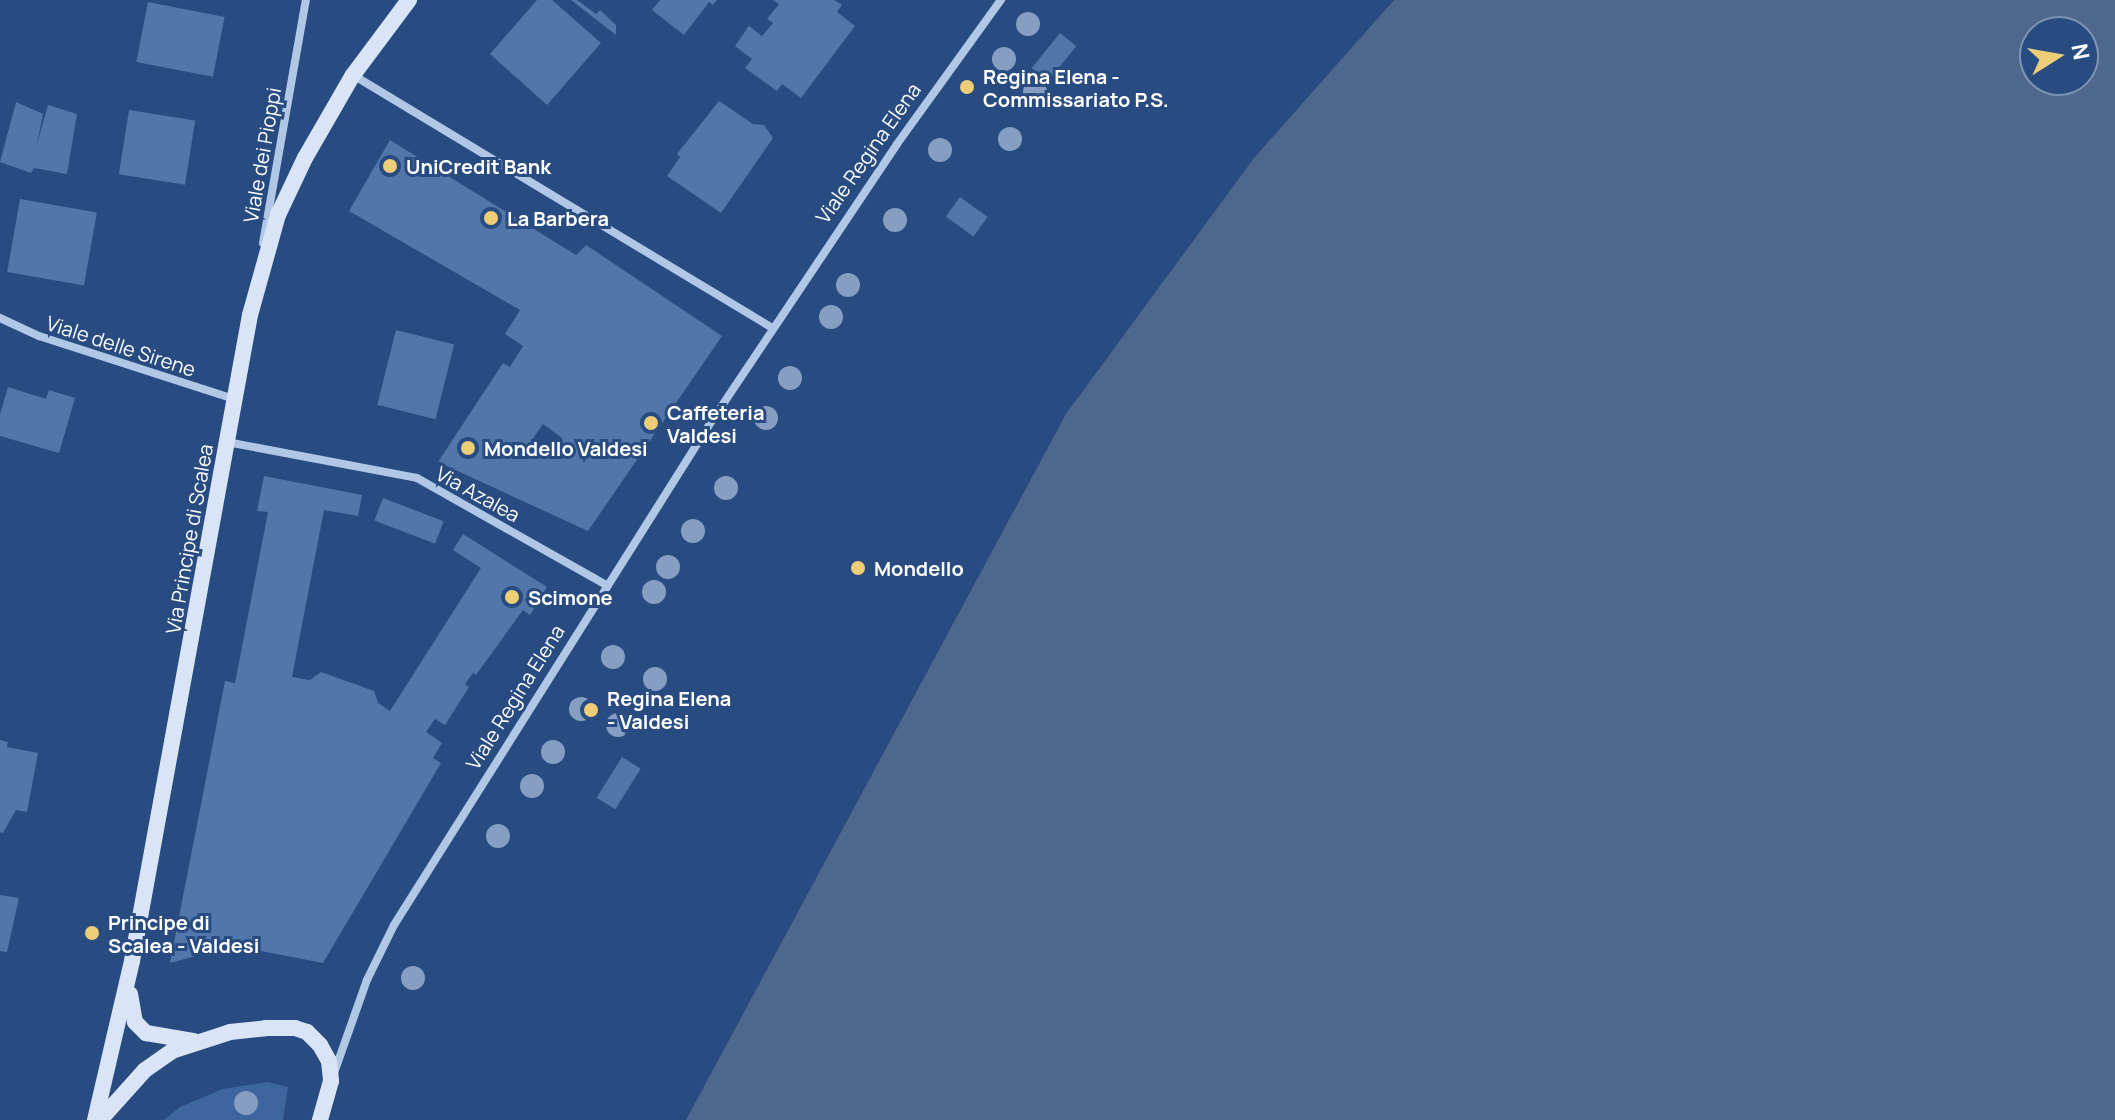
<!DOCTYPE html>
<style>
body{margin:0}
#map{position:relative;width:2115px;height:1120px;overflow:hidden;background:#284c81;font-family:Manrope,sans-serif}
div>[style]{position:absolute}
.green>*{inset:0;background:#3d669e}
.water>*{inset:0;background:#4e678d}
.building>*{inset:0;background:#5176a9;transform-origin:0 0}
.street>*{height:8px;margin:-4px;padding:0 4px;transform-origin:4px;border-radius:4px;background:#b0c7e6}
.secondary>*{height:16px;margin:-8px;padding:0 8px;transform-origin:8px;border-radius:8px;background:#d9e5f6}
.trees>*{width:24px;height:24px;margin:-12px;border-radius:50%;background:#869ec1}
.dots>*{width:22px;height:22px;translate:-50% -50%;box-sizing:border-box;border:4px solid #284c81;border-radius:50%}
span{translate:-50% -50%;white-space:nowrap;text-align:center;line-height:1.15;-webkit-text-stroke:6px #284c81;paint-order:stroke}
.poi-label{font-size:20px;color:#fff;font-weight:700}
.left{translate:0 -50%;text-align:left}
.street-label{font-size:20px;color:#fff}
.north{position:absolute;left:2019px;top:16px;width:80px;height:80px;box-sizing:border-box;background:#284c81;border:2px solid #7e94b3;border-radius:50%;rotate:79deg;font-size:22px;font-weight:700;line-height:32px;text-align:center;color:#fff}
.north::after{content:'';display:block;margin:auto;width:28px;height:36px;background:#edce76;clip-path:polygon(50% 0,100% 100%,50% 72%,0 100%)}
</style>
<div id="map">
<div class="green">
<div style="clip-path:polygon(267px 1082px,288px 1087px,283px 1120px,164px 1120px,180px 1107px,223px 1089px)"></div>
</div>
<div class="water">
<div style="clip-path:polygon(evenodd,1394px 0,2115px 0,2115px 1120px,686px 1120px,1066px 414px,1254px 158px,1394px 0,2035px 32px,2083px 32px,2083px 80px,2035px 80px,2035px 32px)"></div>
</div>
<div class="building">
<div style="clip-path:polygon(537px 0,552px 0,601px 43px,547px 105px,490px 54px)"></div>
<div style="clip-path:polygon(571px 0,577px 0,596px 14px,600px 10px,616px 25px,616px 35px)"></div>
<div style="clip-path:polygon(660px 0,717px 0,713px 5px,709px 2px,684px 35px,652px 10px)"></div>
<div style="clip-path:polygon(773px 0,834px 0,842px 5px,837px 12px,855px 26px,801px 98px,782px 84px,777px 91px,745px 68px,752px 59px,735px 46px,749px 26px,762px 36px,773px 23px,767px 19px,779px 4px)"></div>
<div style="left:148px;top:2px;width:78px;height:61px;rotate:11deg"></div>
<div style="left:1060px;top:33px;width:21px;height:45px;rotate:39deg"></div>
<div style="clip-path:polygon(719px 101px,753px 124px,764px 125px,773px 138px,721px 213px,667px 176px,680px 157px,677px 154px)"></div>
<div style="clip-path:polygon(16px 102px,43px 114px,37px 144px,48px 105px,77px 114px,67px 174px,34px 168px,31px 173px,0 162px)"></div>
<div style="left:129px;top:110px;width:67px;height:65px;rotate:9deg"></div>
<div style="clip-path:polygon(evenodd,390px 140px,576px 255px,586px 245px,722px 336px,588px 531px,438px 462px,503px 363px,510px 367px,523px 346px,505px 334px,520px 310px,349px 211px,390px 140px,543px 424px,562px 438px,548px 457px,529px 444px,543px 424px)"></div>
<div style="left:960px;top:197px;width:34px;height:24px;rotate:36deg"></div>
<div style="left:20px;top:199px;width:78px;height:74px;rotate:10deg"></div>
<div style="left:396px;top:330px;width:60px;height:77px;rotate:14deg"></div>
<div style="clip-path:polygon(8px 387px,46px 399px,49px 390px,75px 398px,59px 453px,0 436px,0 414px)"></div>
<div style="clip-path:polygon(264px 476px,362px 495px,358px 516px,324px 510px,292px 677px,310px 680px,321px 672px,374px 691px,378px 703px,390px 711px,481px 568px,453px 550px,463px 534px,547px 587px,530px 615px,523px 610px,476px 675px,473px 673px,465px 684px,469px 687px,445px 725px,435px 719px,426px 732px,442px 743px,433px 758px,441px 763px,323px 963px,256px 950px,214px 951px,170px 963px,225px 681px,235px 683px,268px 512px,257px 511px)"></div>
<div style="left:383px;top:498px;width:65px;height:24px;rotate:21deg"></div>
<div style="clip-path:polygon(0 740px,8px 742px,7px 747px,38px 753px,27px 812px,16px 810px,3px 833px,0 832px)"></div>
<div style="left:622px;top:757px;width:22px;height:48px;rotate:32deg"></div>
<div style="clip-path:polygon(0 895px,19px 898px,7px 952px,0 951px)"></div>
</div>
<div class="street">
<div style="left:353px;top:75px;width:490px;rotate:31.1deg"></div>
<div style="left:263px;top:243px;width:247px;rotate:-80deg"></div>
<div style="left:0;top:318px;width:43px;rotate:24.8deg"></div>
<div style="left:39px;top:336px;width:205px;rotate:17.9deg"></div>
<div style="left:227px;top:442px;width:193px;rotate:10.7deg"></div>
<div style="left:417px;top:478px;width:219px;rotate:29.5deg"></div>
<div style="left:334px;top:1073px;width:99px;rotate:-70.5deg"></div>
<div style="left:367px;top:980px;width:61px;rotate:-63.9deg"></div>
<div style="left:394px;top:925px;width:595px;rotate:-57.78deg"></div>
<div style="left:711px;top:422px;width:334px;rotate:-56.2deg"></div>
<div style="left:897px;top:144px;width:178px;rotate:-54.2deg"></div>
</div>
<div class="secondary">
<div style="left:130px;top:994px;width:28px;rotate:80deg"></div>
<div style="left:135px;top:1022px;width:16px;rotate:45deg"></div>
<div style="left:146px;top:1033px;width:49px;rotate:9.5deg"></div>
<div style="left:95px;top:1120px;width:163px;rotate:-76.9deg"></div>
<div style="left:132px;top:961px;width:657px;rotate:-79.65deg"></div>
<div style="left:250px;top:315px;width:104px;rotate:-74.4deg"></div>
<div style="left:278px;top:215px;width:63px;rotate:-64.7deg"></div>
<div style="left:305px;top:158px;width:96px;rotate:-60deg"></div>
<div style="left:353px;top:75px;width:94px;rotate:-53.3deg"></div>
<div style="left:100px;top:1120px;width:67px;rotate:-48deg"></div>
<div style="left:145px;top:1070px;width:33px;rotate:-35deg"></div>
<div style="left:172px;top:1051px;width:61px;rotate:-18.1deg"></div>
<div style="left:230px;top:1032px;width:36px;rotate:-6deg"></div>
<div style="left:266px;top:1028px;width:29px"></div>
<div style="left:295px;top:1028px;width:13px;rotate:18deg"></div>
<div style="left:307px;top:1032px;width:18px;rotate:45deg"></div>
<div style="left:320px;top:1045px;width:18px;rotate:61deg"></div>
<div style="left:329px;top:1061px;width:20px;rotate:84deg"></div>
<div style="left:331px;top:1081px;width:41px;rotate:105.8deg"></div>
</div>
<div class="trees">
<div style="left:1028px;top:24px"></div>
<div style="left:1004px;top:59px"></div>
<div style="left:1035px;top:92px"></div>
<div style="left:1010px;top:139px"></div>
<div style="left:940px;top:150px"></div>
<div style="left:895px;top:220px"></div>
<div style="left:848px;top:285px"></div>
<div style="left:831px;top:317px"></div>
<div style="left:790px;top:378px"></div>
<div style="left:766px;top:418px"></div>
<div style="left:726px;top:488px"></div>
<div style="left:693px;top:531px"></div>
<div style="left:668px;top:567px"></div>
<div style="left:654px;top:592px"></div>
<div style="left:613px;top:657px"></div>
<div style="left:655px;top:679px"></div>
<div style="left:581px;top:709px"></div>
<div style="left:618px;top:725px"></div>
<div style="left:553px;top:752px"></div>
<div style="left:532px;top:786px"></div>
<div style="left:498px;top:836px"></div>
<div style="left:413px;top:978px"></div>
<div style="left:246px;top:1103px"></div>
</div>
<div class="dots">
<div style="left:967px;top:87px;background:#edce76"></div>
<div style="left:390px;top:166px;background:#edce76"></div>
<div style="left:491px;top:218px;background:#edce76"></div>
<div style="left:651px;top:423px;background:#edce76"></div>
<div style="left:468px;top:448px;background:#edce76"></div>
<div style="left:858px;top:568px;background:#edce76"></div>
<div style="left:512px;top:597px;background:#edce76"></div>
<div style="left:591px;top:710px;background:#edce76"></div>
<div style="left:92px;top:933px;background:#edce76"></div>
</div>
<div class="poi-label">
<span class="left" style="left:983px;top:88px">Regina Elena -<br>Commissariato P.S.</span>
<span class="left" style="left:406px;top:166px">UniCredit Bank</span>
<span class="left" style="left:507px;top:218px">La Barbera</span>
<span class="left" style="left:667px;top:424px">Caffeteria<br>Valdesi</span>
<span class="left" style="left:484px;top:448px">Mondello Valdesi</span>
<span class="left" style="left:874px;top:568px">Mondello</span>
<span class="left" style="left:528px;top:597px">Scimone</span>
<span class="left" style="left:607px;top:710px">Regina Elena<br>- Valdesi</span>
<span class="left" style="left:108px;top:934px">Principe di<br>Scalea - Valdesi</span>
</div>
<div class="street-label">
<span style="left:868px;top:153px;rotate:-55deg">Viale Regina Elena</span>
<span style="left:262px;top:155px;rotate:-80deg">Viale dei Pioppi</span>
<span style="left:121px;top:346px;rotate:18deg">Viale delle Sirene</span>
<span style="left:478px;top:494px;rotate:29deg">Via Azalea</span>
<span style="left:189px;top:539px;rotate:-80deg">Via Principe di Scalea</span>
<span style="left:515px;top:697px;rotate:-58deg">Viale Regina Elena</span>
</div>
<div class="north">N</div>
</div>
